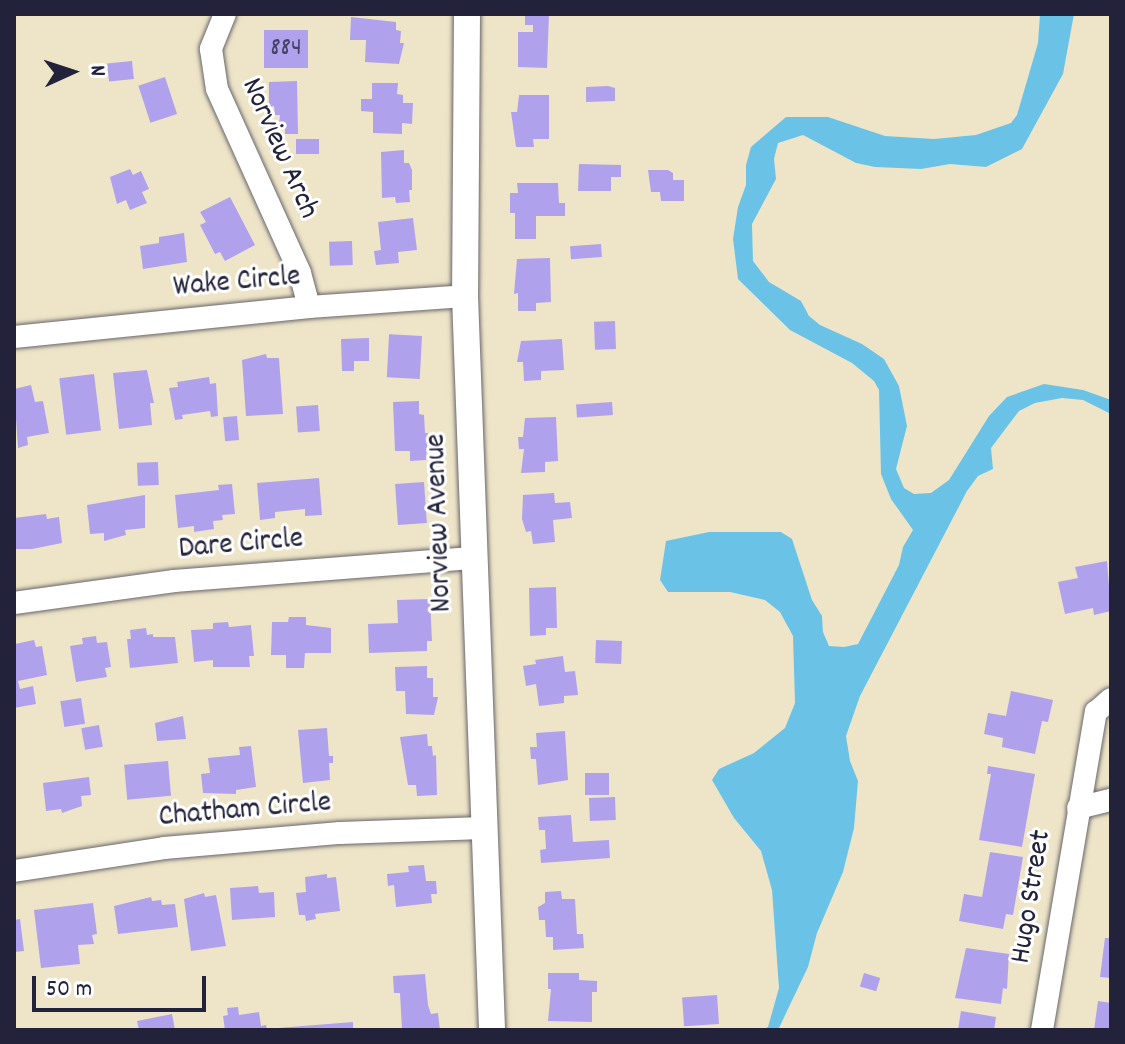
<!DOCTYPE html>
<style>
body{margin:0}
#map{position:relative;width:1125px;height:1044px;overflow:hidden;background:#eee5c8;font-family:Dekko,sans-serif}
div>[style]{position:absolute}
.water>*{inset:0;background:#6ac3e7}
.building>*{inset:0;background:#b0a1ec;transform-origin:0 0}
.roads{filter:drop-shadow(0 0 2px #69666c) drop-shadow(0 0 2px #69666c)}
.minor>*{height:22px;margin:-11px;padding:0 11px;transform-origin:11px;border-radius:11px;background:#fff}
.tertiary>*{height:26px;margin:-13px;padding:0 13px;transform-origin:13px;border-radius:13px;background:#fff}
span{translate:-50% -50%;white-space:nowrap;text-align:center;line-height:1.15;-webkit-text-stroke:6px #fff;paint-order:stroke}
.number-label{font-size:26px;color:#464267}
.number-label span{-webkit-text-stroke-width:0}
.street-label{font-size:30px;color:#22223b}
.frame{position:absolute;inset:0;border:16px solid #22223b;pointer-events:none}
.north{position:absolute;left:32px;top:32px;width:80px;height:80px;-webkit-text-stroke:6px #fff;paint-order:stroke;rotate:87deg;font-size:22px;font-weight:700;line-height:32px;text-align:center;color:#22223b}
.north::after{content:'';display:block;margin:auto;width:28px;height:36px;background:#22223b;clip-path:polygon(50% 0,100% 100%,50% 72%,0 100%)}
.scale{position:absolute;left:32px;top:976px;width:174px;height:36px;box-sizing:border-box;border:4px solid #22223b;border-top:0;padding-left:10px;font-size:24px;line-height:28px;white-space:nowrap;color:#22223b;-webkit-text-stroke:6px #fff;paint-order:stroke}
</style>
<div id="map">
<div class="water">
<div style="clip-path:polygon(1040px 14px,1074px 14px,1063px 74px,1022px 149px,986px 167px,950px 164px,921px 169px,875px 167px,856px 163px,803px 135px,778px 143px,774px 159px,776px 179px,752px 224px,753px 261px,769px 282px,801px 301px,809px 316px,820px 325px,862px 344px,884px 359px,899px 386px,907px 426px,896px 469px,904px 488px,914px 494px,931px 493px,949px 480px,989px 416px,1007px 397px,1044px 384px,1083px 390px,1111px 400px,1111px 414px,1083px 400px,1062px 398px,1035px 403px,1019px 411px,991px 448px,993px 469px,978px 476px,967px 491px,860px 696px,846px 736px,850px 761px,858px 781px,854px 828px,843px 872px,817px 933px,808px 967px,778px 1030px,762px 1030px,768px 1027px,779px 988px,772px 890px,761px 851px,734px 818px,712px 780px,719px 769px,754px 753px,785px 728px,795px 703px,793px 636px,780px 612px,765px 600px,730px 592px,668px 592px,660px 580px,666px 541px,709px 532px,781px 532px,792px 539px,812px 600px,822px 616px,823px 632px,829px 646px,844px 647px,858px 644px,899px 565px,903px 547px,913px 530px,891px 499px,881px 474px,879px 390px,874px 381px,852px 363px,790px 330px,738px 279px,733px 239px,738px 207px,746px 185px,746px 165px,751px 147px,786px 117px,828px 117px,885px 136px,934px 139px,976px 135px,1011px 123px,1017px 115px,1038px 43px)"></div>
</div>
<div class="building">
<div style="clip-path:polygon(525px 14px,549px 14px,547px 68px,518px 67px,518px 32px,533px 32px,533px 25px,525px 25px)"></div>
<div style="clip-path:polygon(351px 17px,396px 22px,396px 30px,401px 31px,400px 43px,404px 43px,399px 64px,365px 62px,366px 40px,350px 40px)"></div>
<div style="left:308px;top:30px;width:38px;height:44px;rotate:90deg"></div>
<div style="left:132px;top:61px;width:18px;height:25px;rotate:84deg"></div>
<div style="left:165px;top:77px;width:39px;height:28px;rotate:72deg"></div>
<div style="clip-path:polygon(297px 81px,298px 134px,285px 134px,285px 125px,279px 125px,280px 115px,275px 115px,274px 106px,269px 107px,269px 82px)"></div>
<div style="clip-path:polygon(372px 83px,398px 83px,397px 94px,403px 95px,403px 103px,413px 103px,412px 124px,402px 123px,402px 134px,373px 133px,373px 112px,361px 111px,361px 99px,372px 99px)"></div>
<div style="clip-path:polygon(608px 86px,615px 88px,615px 101px,586px 102px,586px 87px)"></div>
<div style="clip-path:polygon(519px 95px,549px 95px,549px 139px,533px 139px,534px 147px,516px 147px,511px 112px,517px 112px)"></div>
<div style="left:319px;top:139px;width:15px;height:23px;rotate:90deg"></div>
<div style="clip-path:polygon(404px 150px,404px 163px,409px 163px,412px 170px,412px 190px,409px 190px,410px 202px,396px 203px,395px 197px,382px 198px,381px 152px)"></div>
<div style="clip-path:polygon(579px 164px,621px 165px,621px 177px,611px 177px,611px 191px,578px 191px)"></div>
<div style="clip-path:polygon(130px 169px,133px 175px,141px 171px,149px 189px,142px 192px,147px 203px,130px 210px,126px 200px,117px 204px,110px 177px)"></div>
<div style="clip-path:polygon(648px 170px,668px 170px,673px 173px,673px 180px,684px 180px,684px 201px,661px 201px,660px 192px,651px 192px)"></div>
<div style="clip-path:polygon(517px 183px,558px 183px,559px 203px,565px 203px,565px 216px,536px 216px,536px 239px,515px 239px,515px 213px,510px 213px,510px 193px,518px 193px)"></div>
<div style="clip-path:polygon(230px 197px,255px 245px,225px 261px,220px 252px,215px 254px,200px 225px,206px 222px,200px 212px)"></div>
<div style="clip-path:polygon(413px 218px,417px 250px,398px 252px,399px 263px,376px 265px,374px 251px,381px 250px,378px 222px)"></div>
<div style="clip-path:polygon(184px 233px,187px 262px,143px 269px,140px 246px,159px 243px,159px 237px)"></div>
<div style="left:352px;top:241px;width:24px;height:23px;rotate:88deg"></div>
<div style="left:601px;top:244px;width:13px;height:31px;rotate:86deg"></div>
<div style="clip-path:polygon(550px 258px,551px 302px,536px 303px,536px 311px,518px 311px,518px 293px,514px 294px,517px 259px)"></div>
<div style="left:615px;top:321px;width:28px;height:21px;rotate:88deg"></div>
<div style="left:422px;top:336px;width:43px;height:33px;rotate:93deg"></div>
<div style="clip-path:polygon(369px 338px,369px 361px,354px 361px,354px 371px,342px 371px,341px 339px)"></div>
<div style="clip-path:polygon(562px 339px,564px 370px,541px 371px,541px 380px,524px 381px,523px 362px,517px 362px,521px 341px)"></div>
<div style="clip-path:polygon(266px 354px,267px 358px,279px 358px,283px 414px,246px 416px,242px 360px)"></div>
<div style="clip-path:polygon(147px 370px,154px 403px,150px 403px,152px 425px,119px 429px,113px 373px)"></div>
<div style="left:94px;top:374px;width:57px;height:35px;rotate:83deg"></div>
<div style="clip-path:polygon(209px 377px,210px 384px,216px 383px,218px 416px,211px 417px,210px 411px,182px 415px,183px 419px,175px 420px,169px 388px,178px 387px,177px 382px)"></div>
<div style="clip-path:polygon(31px 385px,35px 402px,43px 401px,49px 433px,27px 437px,28px 445px,18px 448px,14px 389px)"></div>
<div style="clip-path:polygon(419px 401px,419px 414px,424px 415px,425px 433px,428px 433px,426px 460px,410px 461px,410px 451px,395px 451px,393px 402px)"></div>
<div style="left:612px;top:402px;width:13px;height:36px;rotate:86deg"></div>
<div style="left:318px;top:405px;width:26px;height:22px;rotate:86deg"></div>
<div style="left:237px;top:416px;width:24px;height:14px;rotate:85deg"></div>
<div style="clip-path:polygon(556px 417px,558px 461px,545px 462px,545px 472px,521px 473px,524px 449px,519px 449px,518px 437px,523px 437px,525px 418px)"></div>
<div style="left:158px;top:462px;width:23px;height:21px;rotate:88deg"></div>
<div style="clip-path:polygon(319px 478px,322px 515px,305px 516px,305px 509px,275px 512px,275px 518px,260px 520px,257px 483px)"></div>
<div style="left:424px;top:482px;width:41px;height:29px;rotate:86deg"></div>
<div style="clip-path:polygon(232px 484px,235px 514px,222px 515px,223px 520px,213px 521px,214px 529px,194px 532px,194px 526px,178px 528px,175px 495px,219px 490px,218px 485px)"></div>
<div style="clip-path:polygon(554px 493px,555px 503px,570px 502px,572px 518px,553px 520px,555px 542px,533px 544px,531px 531px,526px 532px,522px 519px,523px 495px)"></div>
<div style="clip-path:polygon(145px 495px,145px 528px,125px 530px,126px 535px,104px 541px,104px 533px,90px 534px,87px 505px)"></div>
<div style="clip-path:polygon(46px 514px,47px 519px,59px 517px,62px 543px,32px 549px,14px 549px,14px 518px)"></div>
<div style="clip-path:polygon(1107px 561px,1111px 611px,1094px 615px,1093px 608px,1065px 614px,1058px 582px,1078px 578px,1075px 567px)"></div>
<div style="clip-path:polygon(556px 587px,557px 628px,546px 628px,546px 635px,530px 636px,529px 588px)"></div>
<div style="clip-path:polygon(430px 599px,432px 641px,427px 641px,427px 651px,369px 653px,368px 624px,398px 623px,397px 600px)"></div>
<div style="clip-path:polygon(289px 617px,306px 617px,306px 625px,331px 628px,331px 653px,305px 653px,304px 668px,286px 668px,286px 655px,271px 655px,272px 622px,288px 622px)"></div>
<div style="clip-path:polygon(228px 622px,229px 627px,251px 625px,254px 656px,249px 656px,250px 667px,213px 667px,213px 660px,194px 662px,191px 630px,213px 629px,213px 623px)"></div>
<div style="clip-path:polygon(146px 628px,147px 635px,153px 634px,153px 637px,175px 637px,178px 663px,130px 668px,127px 639px,131px 639px,130px 630px)"></div>
<div style="clip-path:polygon(96px 636px,97px 643px,107px 642px,111px 667px,105px 668px,107px 677px,76px 682px,70px 646px,83px 644px,82px 638px)"></div>
<div style="clip-path:polygon(34px 640px,36px 647px,42px 646px,47px 675px,18px 681px,20px 689px,33px 686px,36px 704px,14px 708px,15px 644px)"></div>
<div style="left:596px;top:640px;width:26px;height:23px;rotate:2deg"></div>
<div style="clip-path:polygon(563px 656px,565px 672px,575px 671px,578px 695px,564px 696px,564px 703px,539px 706px,536px 684px,526px 686px,523px 666px,536px 664px,535px 660px)"></div>
<div style="clip-path:polygon(427px 666px,427px 678px,433px 678px,433px 697px,438px 697px,434px 715px,406px 714px,405px 691px,396px 691px,395px 667px)"></div>
<div style="clip-path:polygon(1011px 691px,1053px 700px,1048px 722px,1042px 721px,1035px 754px,1002px 747px,1003px 738px,984px 734px,988px 713px,1006px 716px)"></div>
<div style="left:81px;top:698px;width:26px;height:21px;rotate:81deg"></div>
<div style="clip-path:polygon(183px 716px,186px 739px,157px 741px,155px 723px)"></div>
<div style="left:99px;top:725px;width:22px;height:18px;rotate:80deg"></div>
<div style="clip-path:polygon(327px 728px,329px 756px,333px 756px,333px 763px,329px 763px,330px 780px,303px 783px,298px 730px)"></div>
<div style="clip-path:polygon(565px 731px,568px 780px,538px 785px,536px 759px,531px 759px,530px 747px,537px 747px,536px 733px)"></div>
<div style="clip-path:polygon(427px 734px,428px 746px,432px 746px,433px 756px,436px 755px,437px 795px,417px 796px,416px 785px,408px 785px,400px 737px)"></div>
<div style="clip-path:polygon(251px 746px,256px 787px,236px 790px,236px 794px,203px 793px,201px 774px,210px 773px,208px 758px,240px 755px,239px 747px)"></div>
<div style="left:168px;top:761px;width:35px;height:44px;rotate:85deg"></div>
<div style="clip-path:polygon(988px 766px,1035px 774px,1022px 847px,979px 840px,991px 774px,987px 774px)"></div>
<div style="left:585px;top:773px;width:24px;height:22px"></div>
<div style="clip-path:polygon(89px 777px,91px 795px,81px 796px,82px 806px,62px 813px,61px 809px,46px 811px,43px 783px)"></div>
<div style="left:615px;top:797px;width:23px;height:26px;rotate:88deg"></div>
<div style="clip-path:polygon(571px 815px,573px 842px,609px 840px,610px 858px,541px 863px,540px 850px,546px 849px,545px 830px,539px 830px,538px 817px)"></div>
<div style="clip-path:polygon(990px 852px,1023px 857px,1013px 915px,1006px 914px,1003px 929px,959px 921px,964px 894px,982px 897px)"></div>
<div style="clip-path:polygon(424px 865px,426px 881px,436px 881px,437px 894px,431px 894px,432px 903px,396px 907px,394px 885px,388px 886px,387px 874px,409px 872px,408px 866px)"></div>
<div style="clip-path:polygon(327px 874px,327px 878px,336px 877px,340px 911px,315px 914px,316px 919px,306px 921px,305px 915px,299px 915px,296px 893px,306px 892px,305px 877px)"></div>
<div style="clip-path:polygon(258px 886px,259px 893px,274px 892px,275px 917px,232px 920px,230px 888px)"></div>
<div style="clip-path:polygon(561px 891px,562px 899px,575px 899px,577px 934px,583px 934px,584px 948px,553px 950px,553px 937px,546px 937px,545px 920px,539px 920px,538px 907px,545px 903px,545px 892px)"></div>
<div style="clip-path:polygon(204px 893px,205px 897px,216px 895px,226px 946px,191px 951px,184px 899px)"></div>
<div style="clip-path:polygon(151px 897px,152px 901px,161px 900px,162px 905px,175px 904px,178px 927px,118px 934px,114px 906px)"></div>
<div style="clip-path:polygon(93px 903px,97px 934px,92px 935px,94px 944px,78px 945px,80px 964px,41px 968px,34px 910px)"></div>
<div style="clip-path:polygon(20px 919px,24px 951px,14px 952px,14px 920px)"></div>
<div style="clip-path:polygon(1105px 938px,1111px 938px,1111px 978px,1100px 977px)"></div>
<div style="clip-path:polygon(966px 948px,1009px 954px,1007px 989px,1003px 988px,1001px 1004px,955px 998px)"></div>
<div style="clip-path:polygon(548px 973px,579px 973px,579px 980px,597px 981px,597px 992px,592px 992px,592px 1022px,548px 1021px,551px 989px,548px 989px)"></div>
<div style="left:864px;top:973px;width:17px;height:14px;rotate:17deg"></div>
<div style="clip-path:polygon(425px 974px,428px 1005px,431px 1014px,438px 1013px,440px 1030px,402px 1030px,400px 993px,394px 993px,393px 976px)"></div>
<div style="left:717px;top:995px;width:29px;height:35px;rotate:86deg"></div>
<div style="clip-path:polygon(1098px 1001px,1111px 1003px,1111px 1030px,1094px 1030px)"></div>
<div style="clip-path:polygon(238px 1007px,239px 1015px,259px 1012px,261px 1026px,266px 1025px,267px 1030px,225px 1030px,223px 1016px,228px 1015px,227px 1008px)"></div>
<div style="clip-path:polygon(961px 1011px,996px 1017px,994px 1030px,958px 1030px)"></div>
<div style="clip-path:polygon(172px 1014px,175px 1030px,139px 1030px,137px 1021px)"></div>
<div style="clip-path:polygon(353px 1022px,353px 1030px,278px 1030px,278px 1028px)"></div>
</div>
<div class="roads">
<div class="minor">
<div style="left:225px;top:14px;width:38px;rotate:112deg"></div>
<div style="left:211px;top:49px;width:40px;rotate:81.5deg"></div>
<div style="left:217px;top:89px;width:202px;rotate:65.7deg"></div>
<div style="left:300px;top:273px;width:35px;rotate:75deg"></div>
<div style="left:14px;top:337px;width:297px;rotate:-5.8deg"></div>
<div style="left:309px;top:307px;width:156px;rotate:-4deg"></div>
<div style="left:14px;top:603px;width:162px;rotate:-7.8deg"></div>
<div style="left:174px;top:581px;width:302px;rotate:-4.4deg"></div>
<div style="left:1078px;top:808px;width:34px;rotate:-14deg"></div>
<div style="left:14px;top:871px;width:152px;rotate:-8.7deg"></div>
<div style="left:164px;top:848px;width:177px;rotate:-4.9deg"></div>
<div style="left:340px;top:833px;width:143px;rotate:-2deg"></div>
<div style="left:1042px;top:1030px;width:323px;rotate:-80.4deg"></div>
<div style="left:1096px;top:712px;width:20px;rotate:-41deg"></div>
</div>
<div class="tertiary">
<div style="left:467px;top:14px;width:282px;rotate:90.4deg"></div>
<div style="left:465px;top:296px;width:734px;rotate:87.89deg"></div>
</div>
</div>
<div class="number-label">
<span style="left:286px;top:49px">884</span>
</div>
<div class="street-label">
<span style="left:278px;top:149px;rotate:66deg">Norview Arch</span>
<span style="left:237px;top:284px;rotate:-5deg">Wake Circle</span>
<span style="left:441px;top:523px;rotate:-92deg">Norview Avenue</span>
<span style="left:241px;top:546px;rotate:-5deg">Dare Circle</span>
<span style="left:245px;top:812px;rotate:-5deg">Chatham Circle</span>
<span style="left:1033px;top:897px;rotate:-81deg">Hugo Street</span>
</div>
<div class="frame"></div>
<div class="north">N</div>
<div class="scale">50 m</div>
</div>
